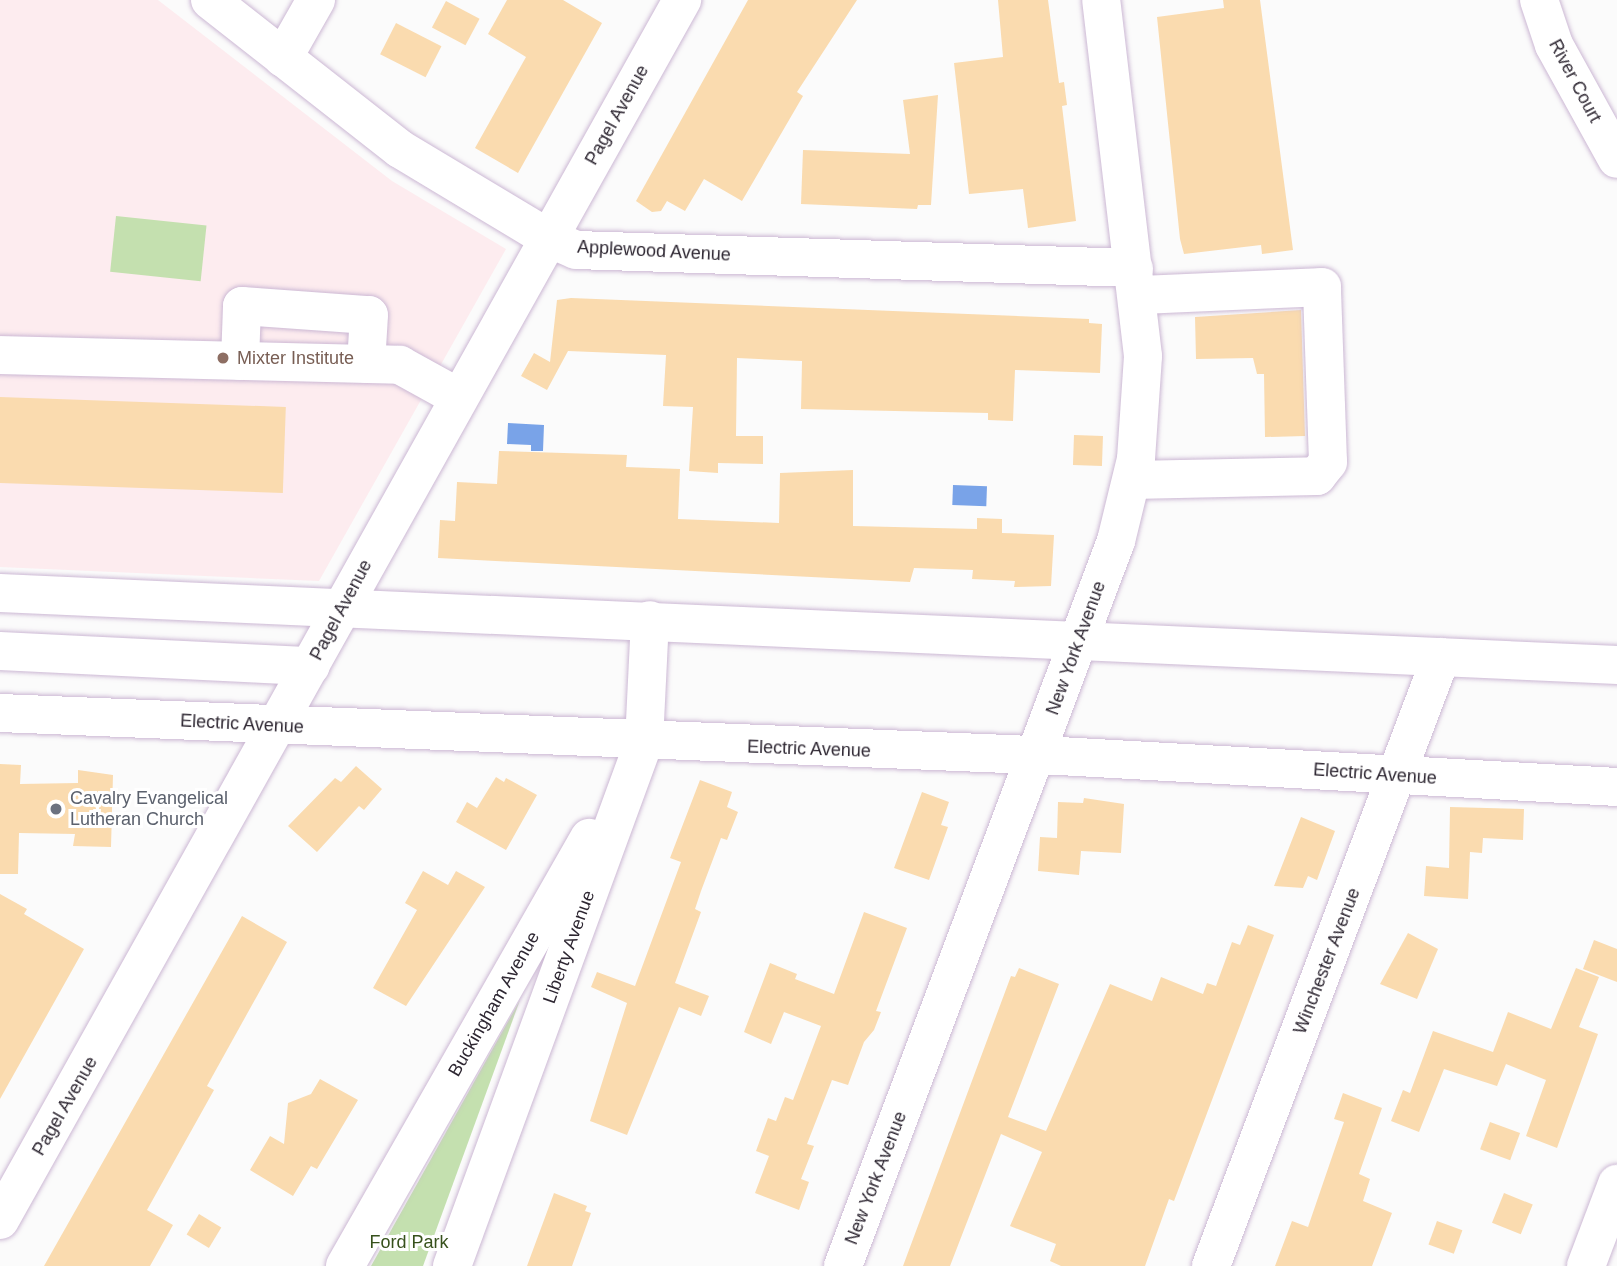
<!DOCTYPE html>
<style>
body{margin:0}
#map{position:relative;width:1617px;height:1266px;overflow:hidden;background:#fbfbfb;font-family:Helvetica,sans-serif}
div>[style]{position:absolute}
.education>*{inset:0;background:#fdecef}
.green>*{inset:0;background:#c4e0af;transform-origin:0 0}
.water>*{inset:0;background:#79a3e8;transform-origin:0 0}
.building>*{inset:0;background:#fadbaf;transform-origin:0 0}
.roads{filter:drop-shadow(0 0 2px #ccb8d4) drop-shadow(0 0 2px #ccb8d4)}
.minor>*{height:38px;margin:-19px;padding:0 19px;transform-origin:19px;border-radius:19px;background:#fff}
.dots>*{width:19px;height:19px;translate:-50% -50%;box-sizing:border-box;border:4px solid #fff;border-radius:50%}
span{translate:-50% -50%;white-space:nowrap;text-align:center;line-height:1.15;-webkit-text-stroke:6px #fff;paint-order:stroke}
.street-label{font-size:18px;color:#2e2732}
.education-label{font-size:18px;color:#785e54}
.left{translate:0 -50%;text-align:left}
.worship-label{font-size:18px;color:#5b616d}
.park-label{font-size:18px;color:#37511c}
</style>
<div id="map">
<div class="education">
<div style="clip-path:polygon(0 0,158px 0,392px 181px,506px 249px,319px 581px,0 567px)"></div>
</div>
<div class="green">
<div style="left:116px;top:216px;width:91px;height:56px;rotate:6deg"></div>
<div style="clip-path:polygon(520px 1000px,423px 1266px,371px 1266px)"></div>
</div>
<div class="water">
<div style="clip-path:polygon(508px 423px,544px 425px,543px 451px,531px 451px,531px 445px,507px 444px)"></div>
<div style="left:953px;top:485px;width:34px;height:20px;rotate:2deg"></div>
</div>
<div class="building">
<div style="clip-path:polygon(507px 0,563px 0,602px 23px,518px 173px,475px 148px,526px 57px,488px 34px)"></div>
<div style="clip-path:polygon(748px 0,857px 0,797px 92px,803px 96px,742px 201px,704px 179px,685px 211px,667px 201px,661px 211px,652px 212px,636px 201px)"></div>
<div style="clip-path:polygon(998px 0,1048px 0,1059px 83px,1064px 82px,1067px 105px,1062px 106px,1076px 221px,1028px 228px,1023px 189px,969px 194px,954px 63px,1003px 57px)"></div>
<div style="clip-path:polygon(1223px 0,1260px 0,1293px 250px,1262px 254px,1261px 245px,1184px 254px,1180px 239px,1157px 17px,1224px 8px)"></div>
<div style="left:446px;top:1px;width:38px;height:30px;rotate:28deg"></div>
<div style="left:396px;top:23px;width:51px;height:35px;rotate:27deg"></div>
<div style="clip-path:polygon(938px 95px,931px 205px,918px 205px,917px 209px,801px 204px,803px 150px,910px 154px,903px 100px)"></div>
<div style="clip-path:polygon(571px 298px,1089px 319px,1089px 323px,1102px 324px,1100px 373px,1015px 370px,1013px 421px,988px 420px,988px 413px,801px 409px,802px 361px,737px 358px,736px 436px,763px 436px,763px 464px,718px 463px,718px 473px,689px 471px,693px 407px,663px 406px,666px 355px,568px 351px,547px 390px,521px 376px,534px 353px,550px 362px,557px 300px)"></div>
<div style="clip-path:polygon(1301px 310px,1305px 436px,1265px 437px,1264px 374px,1257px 374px,1253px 358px,1196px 359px,1195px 317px)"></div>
<div style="left:0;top:397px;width:286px;height:86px;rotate:2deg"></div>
<div style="left:1074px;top:435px;width:29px;height:30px;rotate:2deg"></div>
<div style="clip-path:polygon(499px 451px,627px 455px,626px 467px,680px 469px,678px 519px,779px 523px,780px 473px,853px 470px,853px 526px,977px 529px,977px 518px,1002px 519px,1002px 533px,1054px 535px,1051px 586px,1014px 587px,1015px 581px,972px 579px,973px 570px,914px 568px,910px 582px,438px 558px,440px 520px,455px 521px,457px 482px,497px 484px)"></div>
<div style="clip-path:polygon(0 764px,21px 765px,20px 784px,78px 783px,78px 770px,113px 775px,111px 847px,73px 846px,75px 834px,19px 833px,18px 874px,0 874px)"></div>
<div style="clip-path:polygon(356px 766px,382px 789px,364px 810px,359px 806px,317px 852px,288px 826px,335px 778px,341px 782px)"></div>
<div style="clip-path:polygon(496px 777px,504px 782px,506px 778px,537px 795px,506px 850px,456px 822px,467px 802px,477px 808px)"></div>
<div style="clip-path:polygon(700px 780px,732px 792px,727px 807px,738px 812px,727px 840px,721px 838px,701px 891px,695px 909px,701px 912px,675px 983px,709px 996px,701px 1016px,679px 1007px,627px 1135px,590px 1121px,627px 1003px,591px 987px,597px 972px,635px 986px,681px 862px,670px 858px)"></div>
<div style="clip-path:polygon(922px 792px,949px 802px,941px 825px,948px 827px,929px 880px,894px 868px)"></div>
<div style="clip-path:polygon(1084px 798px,1124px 804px,1121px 853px,1081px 851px,1079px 875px,1038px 871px,1040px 837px,1057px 838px,1058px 802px,1083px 803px)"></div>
<div style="clip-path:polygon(1450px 807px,1524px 809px,1523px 840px,1483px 838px,1482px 853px,1470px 852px,1468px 899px,1424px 896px,1426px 866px,1449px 868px)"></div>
<div style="clip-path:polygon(1301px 817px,1335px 831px,1317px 880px,1308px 876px,1303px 888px,1274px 886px)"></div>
<div style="clip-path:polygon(423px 871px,448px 885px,456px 871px,485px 887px,406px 1006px,373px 988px,417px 910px,405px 903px)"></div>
<div style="clip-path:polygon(0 894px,27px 909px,24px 914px,84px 949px,0 1099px)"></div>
<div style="clip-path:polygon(864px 912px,907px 928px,876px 1011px,881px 1012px,874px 1030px,864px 1042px,848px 1085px,832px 1080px,807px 1144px,814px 1146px,801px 1179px,809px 1182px,799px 1210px,755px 1193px,769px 1156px,756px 1151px,768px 1118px,776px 1121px,785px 1097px,793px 1100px,821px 1026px,784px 1012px,771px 1044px,744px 1032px,770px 963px,797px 974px,795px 979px,834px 994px)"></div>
<div style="clip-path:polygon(242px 916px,287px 942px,207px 1086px,214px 1090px,147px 1210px,173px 1225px,150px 1266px,44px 1266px)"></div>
<div style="clip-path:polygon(1248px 925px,1274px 935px,1174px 1201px,1169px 1199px,1145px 1266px,1061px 1266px,1050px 1261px,1056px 1244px,1010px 1226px,1042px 1152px,1001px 1134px,950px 1266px,903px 1266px,1011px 976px,1015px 977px,1019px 968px,1059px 984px,1008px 1117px,1046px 1131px,1110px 984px,1152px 1001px,1161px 977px,1203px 994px,1207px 983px,1216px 986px,1232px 942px,1240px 945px)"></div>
<div style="clip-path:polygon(1408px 933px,1438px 949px,1417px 999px,1380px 984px)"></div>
<div style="clip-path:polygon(1594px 940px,1617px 949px,1617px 982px,1583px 969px)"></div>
<div style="clip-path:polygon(1576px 968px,1599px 977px,1579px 1027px,1598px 1034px,1557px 1148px,1526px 1136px,1546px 1080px,1506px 1064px,1497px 1086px,1444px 1069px,1419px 1132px,1391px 1121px,1403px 1090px,1410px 1093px,1433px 1031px,1493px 1052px,1508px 1012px,1551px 1029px)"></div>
<div style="clip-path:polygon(320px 1079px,358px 1100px,317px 1169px,311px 1166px,293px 1196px,250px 1170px,270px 1136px,284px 1144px,288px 1103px,311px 1094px)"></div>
<div style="clip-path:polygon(1343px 1093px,1382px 1108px,1359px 1174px,1370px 1179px,1363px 1201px,1392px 1213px,1372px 1266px,1275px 1266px,1292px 1221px,1308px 1227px,1344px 1122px,1334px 1119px)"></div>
<div style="left:1490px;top:1122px;width:32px;height:29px;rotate:20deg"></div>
<div style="clip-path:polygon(554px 1193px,587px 1206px,585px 1211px,591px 1213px,572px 1266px,527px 1266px)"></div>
<div style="left:1504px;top:1193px;width:31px;height:32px;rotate:22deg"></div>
<div style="left:199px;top:1214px;width:26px;height:24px;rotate:31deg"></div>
<div style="left:1437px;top:1221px;width:27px;height:25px;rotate:20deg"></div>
</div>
<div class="roads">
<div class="minor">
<div style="left:210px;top:0;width:241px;rotate:38.1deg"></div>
<div style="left:400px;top:149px;width:173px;rotate:31deg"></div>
<div style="left:548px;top:238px;width:30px;rotate:23deg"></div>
<div style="left:576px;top:250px;width:558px;rotate:1.85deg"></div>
<div style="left:1539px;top:0;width:47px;rotate:71.6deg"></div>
<div style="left:1554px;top:45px;width:130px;rotate:61.1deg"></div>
<div style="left:283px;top:58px;width:67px;rotate:-60.4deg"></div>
<div style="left:0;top:355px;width:400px;rotate:1.4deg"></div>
<div style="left:400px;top:365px;width:66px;rotate:28.9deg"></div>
<div style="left:240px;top:361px;width:55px;rotate:-87.9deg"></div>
<div style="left:242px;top:306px;width:127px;rotate:4.1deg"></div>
<div style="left:369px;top:315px;width:49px;rotate:93.5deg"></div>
<div style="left:1132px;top:480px;width:185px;rotate:-1.2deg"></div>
<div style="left:1317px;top:476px;width:18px;rotate:-52deg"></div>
<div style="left:1328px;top:462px;width:175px;rotate:-92deg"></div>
<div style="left:1322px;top:287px;width:185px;rotate:177.5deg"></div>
<div style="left:0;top:593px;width:1619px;rotate:2.55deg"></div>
<div style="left:0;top:651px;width:311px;rotate:2.8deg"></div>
<div style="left:0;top:713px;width:1060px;rotate:2.33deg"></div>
<div style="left:1059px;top:756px;width:559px;rotate:3.18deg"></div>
<div style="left:0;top:1220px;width:1398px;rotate:-60.79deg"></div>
<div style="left:345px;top:1266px;width:493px;rotate:-60.3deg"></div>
<div style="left:452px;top:1266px;width:558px;rotate:-69.88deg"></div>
<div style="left:644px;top:742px;width:122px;rotate:-87.2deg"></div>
<div style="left:843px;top:1266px;width:775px;rotate:-69.37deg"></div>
<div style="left:1116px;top:541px;width:84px;rotate:-76.3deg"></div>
<div style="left:1136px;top:459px;width:103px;rotate:-86.1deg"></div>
<div style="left:1143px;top:356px;width:358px;rotate:-96.7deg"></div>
<div style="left:1211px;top:1266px;width:651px;rotate:-69.31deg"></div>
<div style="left:1586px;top:1266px;width:88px;rotate:-69.3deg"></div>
</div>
</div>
<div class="dots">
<div style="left:223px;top:358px;background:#8d6e63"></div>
<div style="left:56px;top:809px;background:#6b7280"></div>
</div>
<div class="street-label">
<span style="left:1575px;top:81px;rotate:62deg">River Court</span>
<span style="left:617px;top:115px;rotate:-61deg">Pagel Avenue</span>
<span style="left:654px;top:251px;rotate:3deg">Applewood Avenue</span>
<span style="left:341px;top:610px;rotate:-62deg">Pagel Avenue</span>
<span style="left:1076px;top:648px;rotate:-70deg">New York Avenue</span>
<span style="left:242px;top:724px;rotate:3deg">Electric Avenue</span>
<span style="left:809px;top:749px;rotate:2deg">Electric Avenue</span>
<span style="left:1375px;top:774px;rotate:4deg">Electric Avenue</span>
<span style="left:569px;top:947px;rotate:-70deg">Liberty Avenue</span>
<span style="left:1327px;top:961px;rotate:-69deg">Winchester Avenue</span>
<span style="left:494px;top:1004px;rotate:-60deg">Buckingham Avenue</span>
<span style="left:65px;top:1106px;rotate:-60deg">Pagel Avenue</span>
<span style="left:876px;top:1178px;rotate:-69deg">New York Avenue</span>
</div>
<div class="education-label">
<span class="left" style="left:237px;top:358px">Mixter Institute</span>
</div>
<div class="worship-label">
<span class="left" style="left:70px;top:809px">Cavalry Evangelical<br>Lutheran Church</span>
</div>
<div class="park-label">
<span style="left:409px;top:1242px">Ford Park</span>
</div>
</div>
